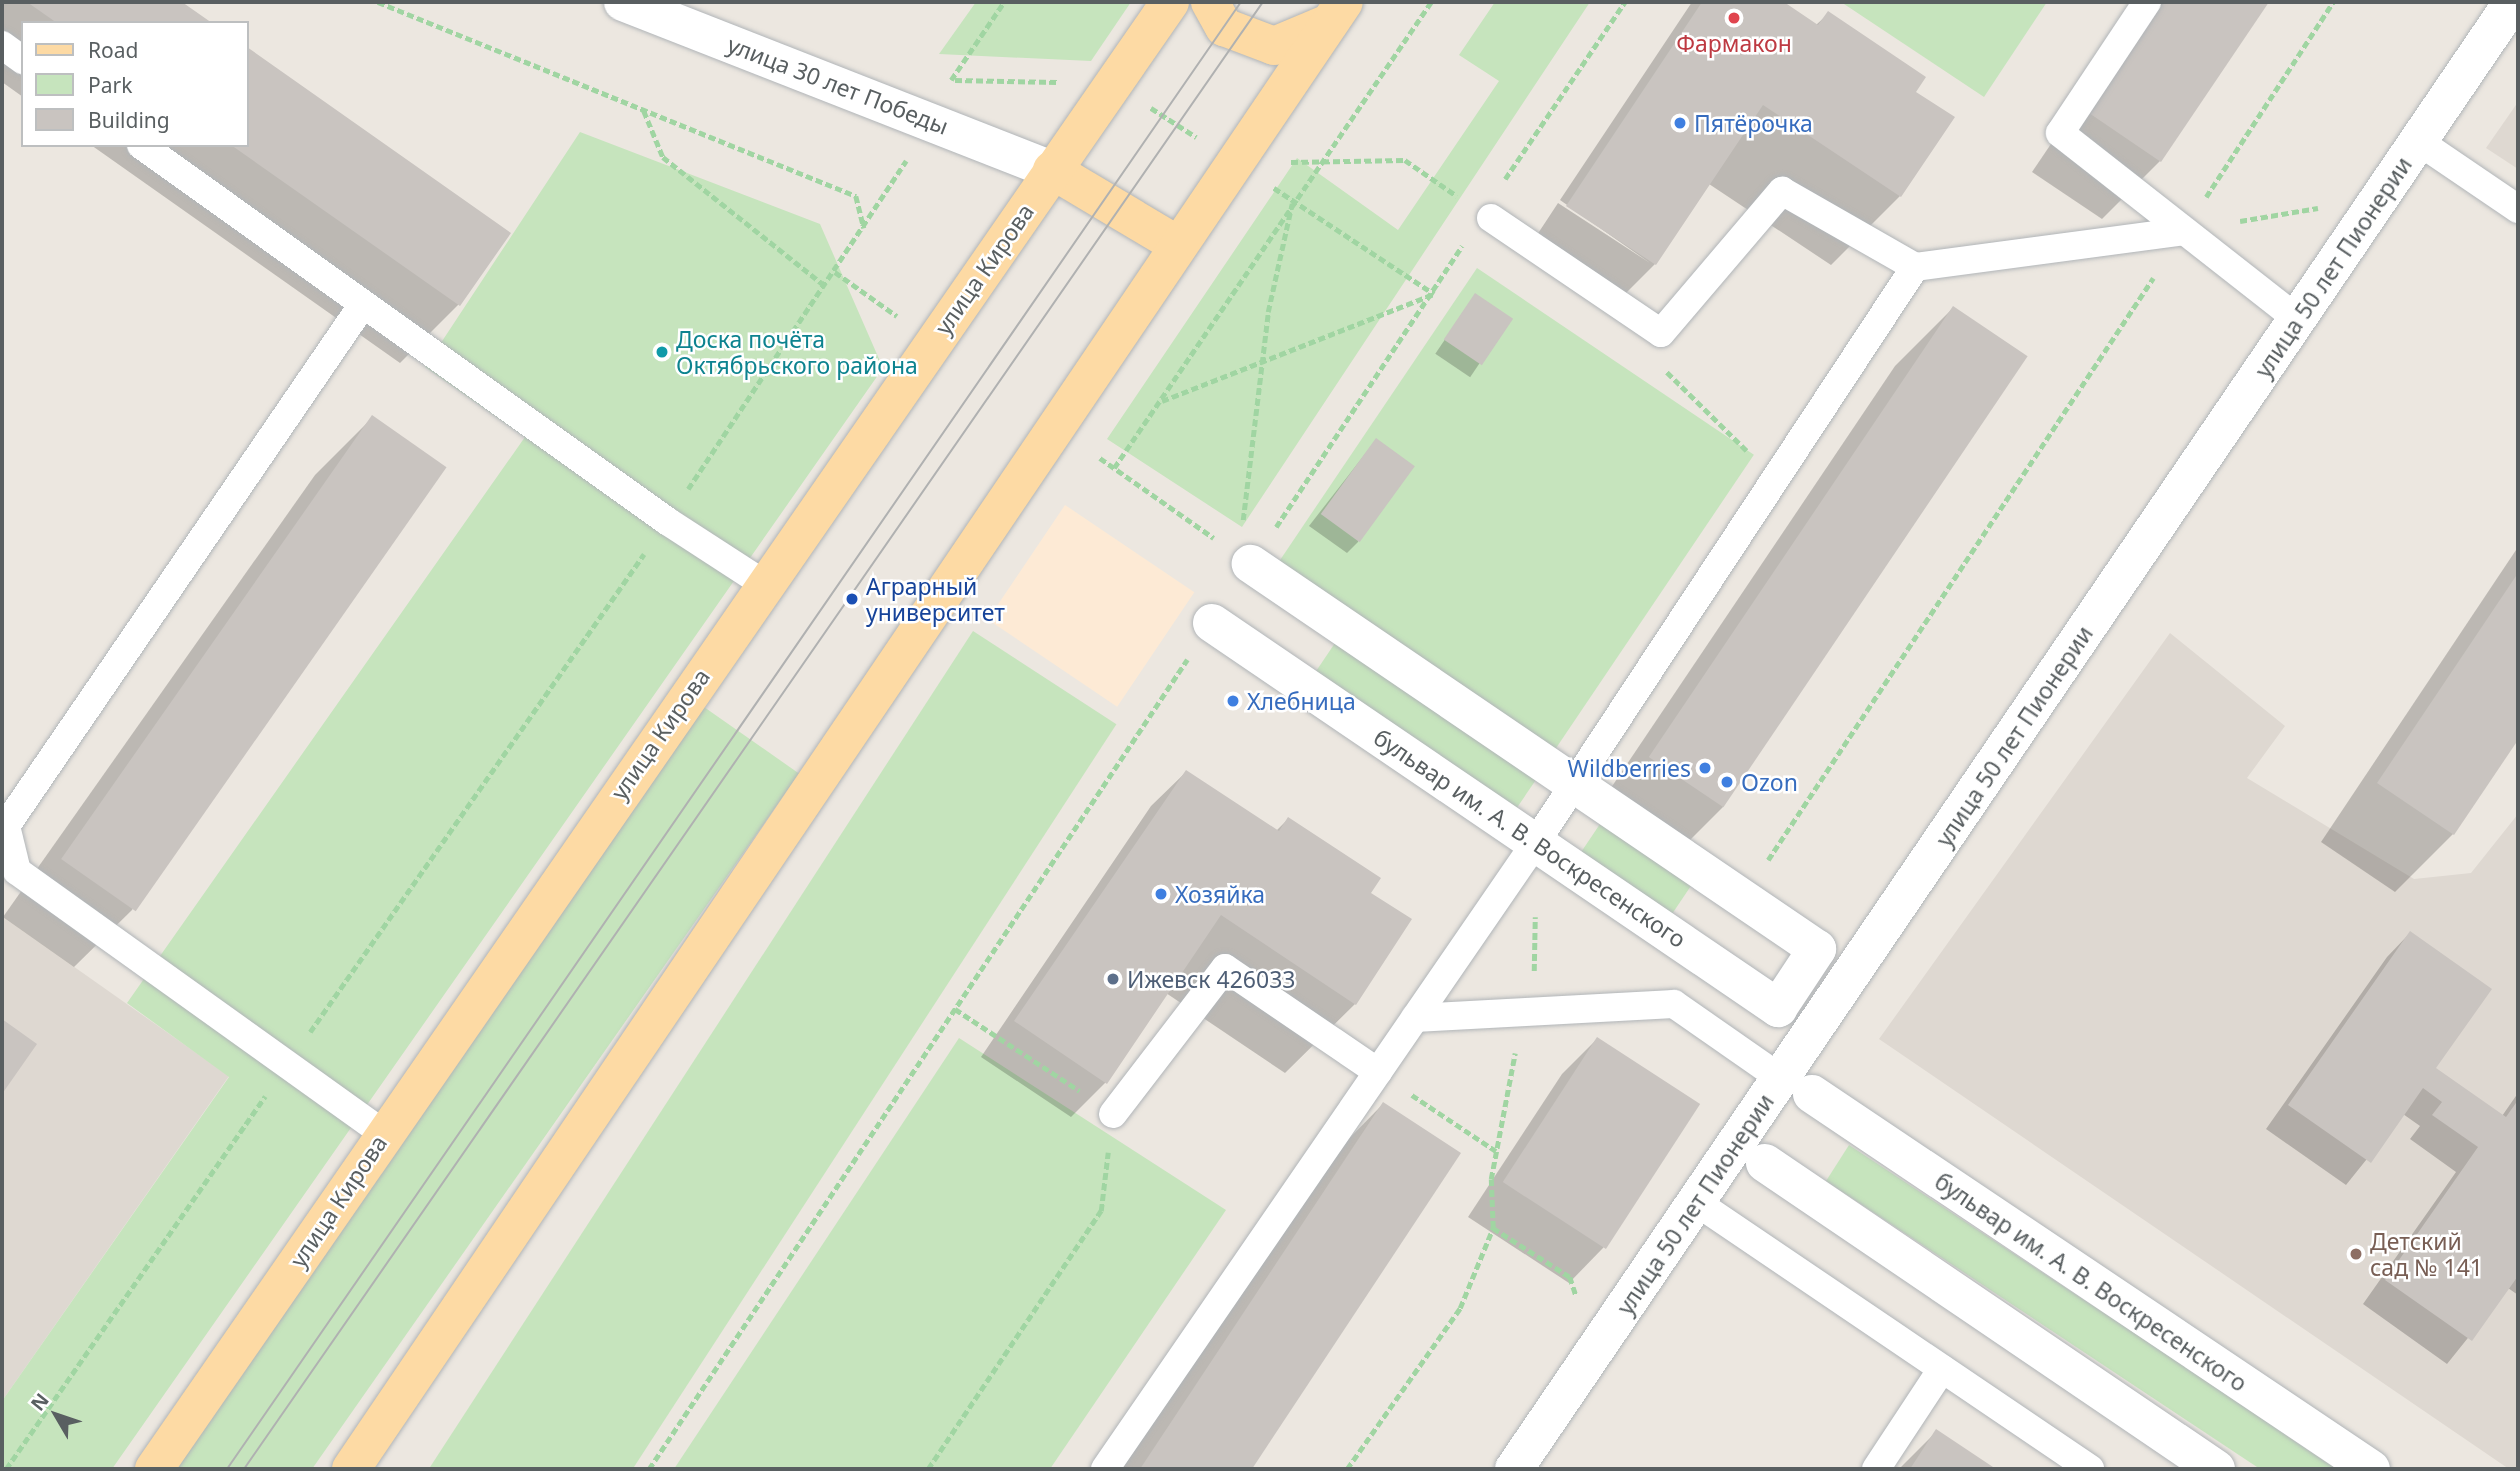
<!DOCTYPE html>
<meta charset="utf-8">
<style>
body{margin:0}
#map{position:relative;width:2520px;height:1471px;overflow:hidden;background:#ece7e0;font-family:"Noto Sans",sans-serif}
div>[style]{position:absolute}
.commercial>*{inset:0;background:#fdead5;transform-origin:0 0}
.education>*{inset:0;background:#ded8d1}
.green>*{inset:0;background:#c6e4bd;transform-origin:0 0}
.shadow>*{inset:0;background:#0003;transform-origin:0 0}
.building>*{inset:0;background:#c9c4c0;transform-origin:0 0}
.path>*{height:4.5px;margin-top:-2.25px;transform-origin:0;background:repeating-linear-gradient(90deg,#a0d5a2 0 7px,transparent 0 10.5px)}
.roads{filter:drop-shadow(0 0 2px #b1b5b8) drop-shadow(0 0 2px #b1b5b8)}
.lane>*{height:28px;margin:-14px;padding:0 14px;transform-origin:14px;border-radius:14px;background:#fff}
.street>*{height:38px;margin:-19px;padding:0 19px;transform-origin:19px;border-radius:19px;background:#fff}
.secondary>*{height:38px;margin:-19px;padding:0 19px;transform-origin:19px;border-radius:19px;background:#fff}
.primary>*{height:38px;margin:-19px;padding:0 19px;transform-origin:19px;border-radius:19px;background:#fddaa4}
.tram>*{height:2px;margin:-1px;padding:0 1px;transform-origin:1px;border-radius:1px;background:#b0b1b1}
.dots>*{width:19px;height:19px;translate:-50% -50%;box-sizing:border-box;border:4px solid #fff;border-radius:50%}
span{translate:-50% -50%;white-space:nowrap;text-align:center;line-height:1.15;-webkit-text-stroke:5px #fff;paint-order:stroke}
.health-label{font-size:23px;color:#be3a42}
.street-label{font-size:23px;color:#595f61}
.shop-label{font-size:23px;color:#366cbe}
.left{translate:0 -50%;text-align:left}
.right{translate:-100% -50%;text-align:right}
.culture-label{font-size:23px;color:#0d838f}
.transit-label{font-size:23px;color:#164399}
.service-label{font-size:23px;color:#4e5e75}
.education-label{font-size:23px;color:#785e54}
.frame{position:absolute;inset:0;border:4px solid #595f61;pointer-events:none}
.legend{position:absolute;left:21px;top:21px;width:228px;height:126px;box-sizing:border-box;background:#fff;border:2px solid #bdbfc0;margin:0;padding:9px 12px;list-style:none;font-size:21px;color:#595f61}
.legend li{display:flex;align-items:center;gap:14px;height:35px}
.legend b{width:35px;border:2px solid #bdbfc0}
.north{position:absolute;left:21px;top:1380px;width:70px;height:70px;-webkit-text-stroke:5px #fff;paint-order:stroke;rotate:309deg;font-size:19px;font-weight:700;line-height:28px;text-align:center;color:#595f61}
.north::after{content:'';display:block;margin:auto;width:24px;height:32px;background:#595f61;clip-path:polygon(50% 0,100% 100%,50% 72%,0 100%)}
</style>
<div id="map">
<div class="commercial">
<div style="left:1065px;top:505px;width:156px;height:138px;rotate:34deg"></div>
</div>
<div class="education">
<div style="clip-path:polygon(2518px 102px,2518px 169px,2486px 148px)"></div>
<div style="clip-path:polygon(2170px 633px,2285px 726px,2247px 778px,2414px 879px,2471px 873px,2518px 814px,2518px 1469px,2509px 1469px,1879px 1039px)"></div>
<div style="clip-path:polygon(2px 916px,229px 1076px,2px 1401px)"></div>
</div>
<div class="green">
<div style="clip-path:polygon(976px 2px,1131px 2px,1091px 61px,939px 54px)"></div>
<div style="clip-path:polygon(1495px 2px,1590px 2px,1242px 527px,1107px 439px,1297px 158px,1398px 230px,1499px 81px,1459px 55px)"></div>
<div style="clip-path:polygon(1841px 2px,2047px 2px,1984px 97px)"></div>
<div style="clip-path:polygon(580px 132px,820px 224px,883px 368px,112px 1469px,2px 1469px,2px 1401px,229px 1077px,127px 1003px,525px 437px,425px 367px)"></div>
<div style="left:1477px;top:268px;width:334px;height:374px;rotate:34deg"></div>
<div style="left:973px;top:631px;width:171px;height:1012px;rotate:33deg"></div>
<div style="left:1335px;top:643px;width:243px;height:37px;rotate:34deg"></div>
<div style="left:704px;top:707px;width:116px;height:925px;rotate:35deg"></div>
<div style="left:1600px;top:824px;width:110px;height:37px;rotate:34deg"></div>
<div style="clip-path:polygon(959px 1038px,1226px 1210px,1050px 1469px,674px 1469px)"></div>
<div style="clip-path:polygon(1849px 1145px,2160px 1350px,2336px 1469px,2260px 1469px,1826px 1181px)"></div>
</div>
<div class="shadow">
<div style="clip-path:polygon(2px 2px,179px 2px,209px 23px,23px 23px,23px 97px,2px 82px)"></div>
<div style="clip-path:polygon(1692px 2px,1781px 2px,1816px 25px,1829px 13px,1900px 196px,1831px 265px,1709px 184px,1655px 264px,1620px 299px,1533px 241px,1558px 203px,1650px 263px,1560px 200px)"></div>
<div style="clip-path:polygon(2147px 2px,2267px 2px,2160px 161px,2102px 219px,2032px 172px)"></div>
<div style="clip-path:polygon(247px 49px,509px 233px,458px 305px,400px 363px,91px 145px,247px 145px)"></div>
<div style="left:1475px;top:295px;width:42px;height:71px;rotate:34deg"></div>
<div style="clip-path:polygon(1953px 308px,1723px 807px,1665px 865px,1592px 816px,1895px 366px)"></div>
<div style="clip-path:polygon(373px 417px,132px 910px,74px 967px,3px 917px,315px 475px)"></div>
<div style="clip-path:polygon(1376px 440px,1358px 542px,1347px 553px,1309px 526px)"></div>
<div style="clip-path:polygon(2518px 547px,2518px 736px,2453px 834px,2395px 892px,2321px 842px)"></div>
<div style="clip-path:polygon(1186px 772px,1276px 831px,1288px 819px,1369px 893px,1355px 1004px,1285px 1073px,1166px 993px,1105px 1083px,1071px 1117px,981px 1057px,1151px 806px)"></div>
<div style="clip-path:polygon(2410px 933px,2433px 1068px,2502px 1116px,2518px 1093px,2518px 1295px,2508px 1288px,2447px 1364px,2363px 1304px,2456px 1172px,2410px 1139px,2420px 1126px,2403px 1114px,2346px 1185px,2266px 1129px,2387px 957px)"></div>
<div style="clip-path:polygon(1597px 1039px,1698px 1105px,1603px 1248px,1569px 1283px,1468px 1217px,1562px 1074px)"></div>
<div style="clip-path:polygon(1383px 1104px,1459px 1154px,1250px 1469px,1122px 1469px,1326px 1162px)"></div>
<div style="clip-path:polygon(1936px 1432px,1993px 1469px,1899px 1469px)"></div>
</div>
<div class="building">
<div style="clip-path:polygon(27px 2px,182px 2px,212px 23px,57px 23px)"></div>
<div style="clip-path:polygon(1702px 2px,1784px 2px,1818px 25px,1828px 11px,1926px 77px,1916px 92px,1955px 117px,1901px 197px,1763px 105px,1656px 265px,1566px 206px)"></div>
<div style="clip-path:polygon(2164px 2px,2269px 2px,2161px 162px,2089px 113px)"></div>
<div style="clip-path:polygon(247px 47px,511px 233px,460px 306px,231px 145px,247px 145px)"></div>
<div style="left:1475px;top:293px;width:46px;height:56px;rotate:34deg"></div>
<div style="left:1953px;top:306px;width:90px;height:544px;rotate:34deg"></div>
<div style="left:372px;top:415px;width:91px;height:542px;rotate:35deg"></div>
<div style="left:1376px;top:438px;width:48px;height:94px;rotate:36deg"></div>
<div style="clip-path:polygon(2518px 573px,2518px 740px,2454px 835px,2377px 783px)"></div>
<div style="clip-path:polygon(1186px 770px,1279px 831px,1288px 817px,1381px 878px,1371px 893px,1412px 919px,1356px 1005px,1221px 915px,1107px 1084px,1014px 1021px)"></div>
<div style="clip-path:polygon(2410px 931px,2492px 989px,2436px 1068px,2506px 1117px,2518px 1100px,2518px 1276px,2472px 1341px,2385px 1280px,2478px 1147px,2432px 1115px,2442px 1102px,2423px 1088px,2371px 1163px,2288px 1105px)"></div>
<div style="clip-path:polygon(2px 1019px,37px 1044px,2px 1094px)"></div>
<div style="left:1597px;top:1037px;width:123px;height:173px;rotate:33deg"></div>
<div style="clip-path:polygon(1383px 1102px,1461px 1153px,1252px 1469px,1140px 1469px)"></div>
<div style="clip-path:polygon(1936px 1429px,1996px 1469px,1910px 1469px)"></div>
</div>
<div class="path">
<div style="left:378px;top:2px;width:516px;rotate:22.09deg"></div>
<div style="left:856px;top:196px;width:33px;rotate:76deg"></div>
<div style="left:951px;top:80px;width:94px;rotate:-55.8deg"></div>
<div style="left:955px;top:80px;width:103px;rotate:1.1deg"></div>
<div style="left:1151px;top:108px;width:54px;rotate:32.8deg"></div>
<div style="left:644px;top:111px;width:50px;rotate:67.6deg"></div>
<div style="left:663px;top:157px;width:207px;rotate:38.5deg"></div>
<div style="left:1291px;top:162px;width:114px;rotate:-1deg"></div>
<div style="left:1405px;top:160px;width:63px;rotate:34.7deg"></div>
<div style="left:1505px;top:179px;width:214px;rotate:-55.9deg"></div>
<div style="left:1274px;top:188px;width:192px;rotate:33.5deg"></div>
<div style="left:2206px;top:197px;width:233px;rotate:-56.9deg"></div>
<div style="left:2240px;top:221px;width:79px;rotate:-9.5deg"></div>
<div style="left:835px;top:272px;width:76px;rotate:35.4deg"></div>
<div style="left:1667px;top:372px;width:112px;rotate:44.6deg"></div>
<div style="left:1162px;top:401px;width:291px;rotate:-21.5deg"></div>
<div style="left:1100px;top:458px;width:139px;rotate:35.1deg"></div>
<div style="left:1114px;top:468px;width:564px;rotate:-55.77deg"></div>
<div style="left:688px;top:489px;width:394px;rotate:-56.4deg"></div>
<div style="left:1243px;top:520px;width:209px;rotate:-83.1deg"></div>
<div style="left:1268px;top:312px;width:111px;rotate:-77.5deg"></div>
<div style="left:1276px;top:527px;width:337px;rotate:-56.5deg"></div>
<div style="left:1768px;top:860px;width:698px;rotate:-56.51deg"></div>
<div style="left:1534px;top:971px;width:54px;rotate:-88.9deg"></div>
<div style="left:955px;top:1009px;width:149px;rotate:33.3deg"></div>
<div style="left:310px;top:1032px;width:583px;rotate:-55.06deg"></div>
<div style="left:1412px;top:1095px;width:101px;rotate:33.7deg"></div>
<div style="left:1493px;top:1228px;width:91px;rotate:32.5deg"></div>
<div style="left:1570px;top:1277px;width:20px;rotate:72deg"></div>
<div style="left:6px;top:1469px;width:454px;rotate:-55.2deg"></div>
<div style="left:649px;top:1469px;width:972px;rotate:-56.38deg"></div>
<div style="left:928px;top:1469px;width:311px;rotate:-56.2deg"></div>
<div style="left:1101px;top:1211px;width:59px;rotate:-83.2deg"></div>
<div style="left:1347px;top:1469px;width:197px;rotate:-54.9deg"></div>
<div style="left:1460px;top:1308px;width:87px;rotate:-67.6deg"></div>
<div style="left:1493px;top:1228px;width:49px;rotate:-92.3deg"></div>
<div style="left:1491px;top:1179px;width:128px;rotate:-79.2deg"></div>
</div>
<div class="roads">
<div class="lane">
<div style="left:2147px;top:2px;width:157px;rotate:123.6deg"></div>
<div style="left:2060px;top:133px;width:301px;rotate:38.1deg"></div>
<div style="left:2px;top:45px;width:26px;rotate:36deg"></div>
<div style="left:2418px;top:141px;width:121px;rotate:34.2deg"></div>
<div style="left:141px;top:145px;width:647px;rotate:35.56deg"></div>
<div style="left:667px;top:521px;width:116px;rotate:33deg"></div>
<div style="left:1491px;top:218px;width:205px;rotate:34.1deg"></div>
<div style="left:1661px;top:333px;width:187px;rotate:-49.6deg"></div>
<div style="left:1782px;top:191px;width:153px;rotate:29.7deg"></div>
<div style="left:363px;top:304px;width:632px;rotate:124.37deg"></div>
<div style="left:6px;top:826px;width:46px;rotate:76.3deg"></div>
<div style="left:17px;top:871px;width:452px;rotate:35.6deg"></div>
<div style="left:1415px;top:1018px;width:259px;rotate:-3.1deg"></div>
<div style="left:1674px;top:1004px;width:129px;rotate:34.9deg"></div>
<div style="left:1113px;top:1114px;width:184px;rotate:-52.5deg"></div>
<div style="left:1225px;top:968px;width:185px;rotate:34.2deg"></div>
<div style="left:1696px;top:1202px;width:476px;rotate:34.1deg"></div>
<div style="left:1105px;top:1469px;width:761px;rotate:-55.5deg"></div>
<div style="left:1536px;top:842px;width:689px;rotate:-56.61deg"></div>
<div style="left:1915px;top:267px;width:271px;rotate:-7.6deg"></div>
<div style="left:1876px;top:1469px;width:120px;rotate:-56.6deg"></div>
</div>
<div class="street">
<div style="left:1212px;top:623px;width:685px;rotate:34.22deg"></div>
<div style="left:1778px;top:1008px;width:71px;rotate:-56.5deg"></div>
<div style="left:1817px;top:949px;width:685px;rotate:-145.78deg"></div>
<div style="left:1812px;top:1094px;width:673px;rotate:33.86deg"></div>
<div style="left:1765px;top:1163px;width:545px;rotate:34.16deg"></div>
<div style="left:1514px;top:1469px;width:1775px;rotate:-55.75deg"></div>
</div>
<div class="secondary">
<div style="left:623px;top:2px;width:461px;rotate:21.4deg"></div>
</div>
<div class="primary">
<div style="left:1210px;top:2px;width:29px;rotate:61deg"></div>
<div style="left:1224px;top:27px;width:53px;rotate:20.8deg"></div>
<div style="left:1274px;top:46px;width:60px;rotate:-22.7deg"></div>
<div style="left:1052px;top:170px;width:147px;rotate:30.8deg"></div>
<div style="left:154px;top:1469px;width:1784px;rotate:-55.29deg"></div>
<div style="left:351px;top:1469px;width:1771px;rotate:-55.91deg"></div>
</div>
</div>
<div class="tram">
<div style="left:227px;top:1469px;width:1783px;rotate:-55.35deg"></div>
<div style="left:244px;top:1469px;width:1786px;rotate:-55.22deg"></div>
</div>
<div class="dots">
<div style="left:1734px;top:18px;background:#e0444e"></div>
<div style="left:1680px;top:123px;background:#3f7fe0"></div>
<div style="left:662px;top:352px;background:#0f9aa8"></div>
<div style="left:852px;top:599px;background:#1a4fb4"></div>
<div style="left:1233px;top:701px;background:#3f7fe0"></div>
<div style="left:1705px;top:768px;background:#3f7fe0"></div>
<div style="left:1727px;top:782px;background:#3f7fe0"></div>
<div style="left:1161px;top:894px;background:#3f7fe0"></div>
<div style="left:1113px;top:979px;background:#5c6f8a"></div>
<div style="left:2356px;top:1254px;background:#8d6e63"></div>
</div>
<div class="health-label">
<span style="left:1734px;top:43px">Фармакон</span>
</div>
<div class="street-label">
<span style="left:838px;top:85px;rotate:21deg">улица 30 лет Победы</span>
<span style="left:2333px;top:267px;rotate:-56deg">улица 50 лет Пионерии</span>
<span style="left:984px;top:269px;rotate:-55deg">улица Кирова</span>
<span style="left:660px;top:734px;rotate:-55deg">улица Кирова</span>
<span style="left:2014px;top:736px;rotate:-56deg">улица 50 лет Пионерии</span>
<span style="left:1530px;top:838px;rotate:34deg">бульвар им. А. В. Воскресенского</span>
<span style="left:338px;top:1201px;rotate:-56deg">улица Кирова</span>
<span style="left:1695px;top:1204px;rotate:-56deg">улица 50 лет Пионерии</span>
<span style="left:2091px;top:1282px;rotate:34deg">бульвар им. А. В. Воскресенского</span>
</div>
<div class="shop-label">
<span class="left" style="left:1694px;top:123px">Пятёрочка</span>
<span class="left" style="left:1247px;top:701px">Хлебница</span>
<span class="right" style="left:1691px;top:768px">Wildberries</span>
<span class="left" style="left:1741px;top:782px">Ozon</span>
<span class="left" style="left:1175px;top:894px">Хозяйка</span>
</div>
<div class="culture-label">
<span class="left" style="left:676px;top:352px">Доска почёта<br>Октябрьского района</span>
</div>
<div class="transit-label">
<span class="left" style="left:866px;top:599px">Аграрный<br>университет</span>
</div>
<div class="service-label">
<span class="left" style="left:1127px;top:979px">Ижевск 426033</span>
</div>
<div class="education-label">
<span class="left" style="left:2370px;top:1254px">Детский<br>сад № 141</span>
</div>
<div class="frame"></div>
<ul class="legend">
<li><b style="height:9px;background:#fddaa4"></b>Road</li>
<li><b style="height:19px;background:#c6e4bd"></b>Park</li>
<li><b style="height:19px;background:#c9c4c0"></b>Building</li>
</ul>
<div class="north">N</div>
</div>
